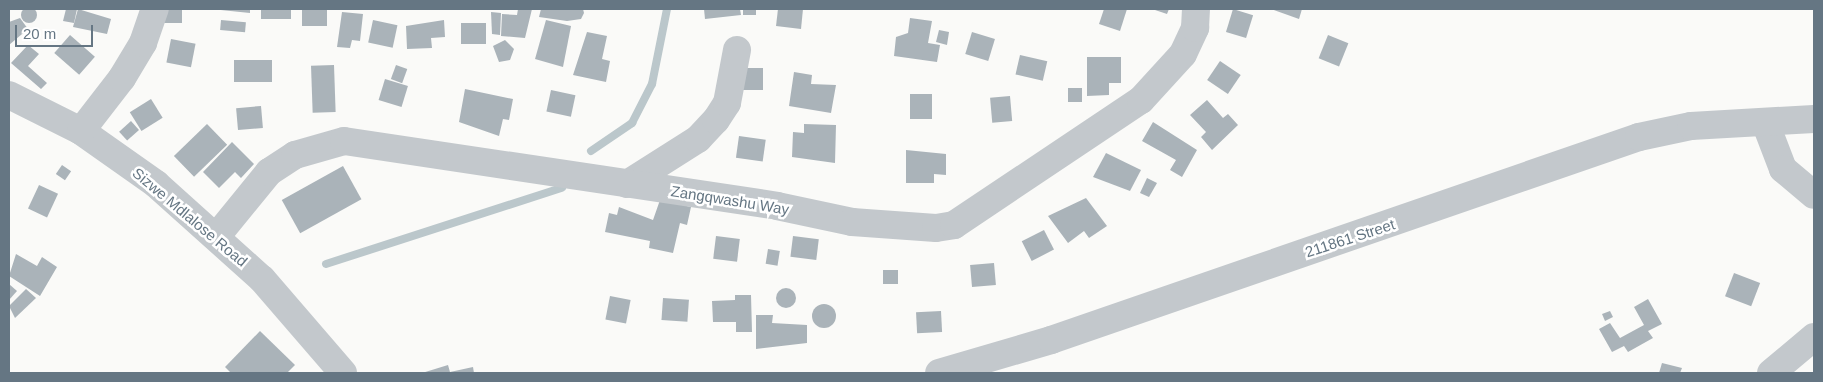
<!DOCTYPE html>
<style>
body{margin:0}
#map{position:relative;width:1823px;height:382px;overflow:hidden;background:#fafaf8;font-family:Arial,sans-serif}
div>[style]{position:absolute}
.stream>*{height:8px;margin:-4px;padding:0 4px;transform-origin:4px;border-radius:4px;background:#bbc7cb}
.building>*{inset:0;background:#aab3b9;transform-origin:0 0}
.round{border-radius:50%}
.street>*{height:28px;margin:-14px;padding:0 14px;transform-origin:14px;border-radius:14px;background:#c3c8cc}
span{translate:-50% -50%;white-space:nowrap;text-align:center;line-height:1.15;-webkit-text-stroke:5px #fff;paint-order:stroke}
.street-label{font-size:15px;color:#657683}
.frame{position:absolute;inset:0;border:10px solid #657683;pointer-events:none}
.scale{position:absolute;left:15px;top:25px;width:78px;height:22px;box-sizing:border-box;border:2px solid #657683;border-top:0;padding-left:6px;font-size:15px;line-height:18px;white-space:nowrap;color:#657683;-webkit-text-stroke:4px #fff;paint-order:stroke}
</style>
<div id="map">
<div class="stream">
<div style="left:591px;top:151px;width:50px;rotate:-34.3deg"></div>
<div style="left:632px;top:123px;width:44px;rotate:-62.9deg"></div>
<div style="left:652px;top:84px;width:76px;rotate:-78.7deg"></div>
<div style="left:326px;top:264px;width:248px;rotate:-17.9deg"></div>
</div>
<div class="building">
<div class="round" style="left:21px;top:7px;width:16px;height:16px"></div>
<div style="clip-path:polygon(66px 9px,77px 9px,74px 23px,63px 21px)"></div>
<div style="clip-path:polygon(78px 9px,111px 19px,107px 34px,73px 27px)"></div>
<div style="left:162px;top:9px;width:20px;height:14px"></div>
<div style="clip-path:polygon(211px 9px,250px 9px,250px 13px)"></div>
<div style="left:261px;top:9px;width:30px;height:10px"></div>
<div style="left:302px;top:9px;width:25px;height:17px"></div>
<div style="clip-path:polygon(518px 9px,532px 9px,525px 38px,501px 36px,502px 14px,517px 15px)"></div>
<div style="clip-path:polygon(541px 9px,583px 9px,584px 13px,581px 19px,567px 21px,539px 17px)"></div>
<div style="clip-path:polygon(704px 9px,740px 9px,741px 15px,705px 19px)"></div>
<div style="left:743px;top:9px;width:13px;height:6px"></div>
<div style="clip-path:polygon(778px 9px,803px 9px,801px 29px,776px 26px)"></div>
<div style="clip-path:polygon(1104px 9px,1127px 9px,1120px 31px,1099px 24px)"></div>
<div style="clip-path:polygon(1152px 9px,1169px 9px,1167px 14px)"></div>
<div style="left:1233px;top:9px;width:21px;height:24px;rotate:17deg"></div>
<div style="clip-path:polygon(1271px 9px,1302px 9px,1299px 19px)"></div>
<div style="clip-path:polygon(342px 12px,363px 14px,360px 41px,352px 40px,350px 48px,337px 47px)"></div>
<div style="clip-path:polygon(491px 12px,501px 13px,500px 35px,492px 34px)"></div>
<div style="clip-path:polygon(20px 18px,28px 29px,9px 45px,9px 22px)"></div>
<div style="clip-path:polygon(910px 18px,932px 21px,928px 43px,940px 45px,937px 62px,894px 56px,896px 37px,908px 33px)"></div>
<div style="left:221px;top:20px;width:25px;height:10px;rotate:5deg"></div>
<div style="left:373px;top:20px;width:25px;height:23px;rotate:12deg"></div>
<div style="clip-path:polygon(444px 20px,445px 37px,431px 38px,432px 48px,407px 49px,406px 26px)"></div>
<div style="clip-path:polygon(546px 20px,571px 26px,563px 67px,535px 59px)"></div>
<div style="left:461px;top:23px;width:25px;height:21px"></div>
<div style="clip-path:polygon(939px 30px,949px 32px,947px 45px,936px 42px)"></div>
<div style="clip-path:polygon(587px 32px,607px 36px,602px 59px,610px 61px,606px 82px,573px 75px)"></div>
<div style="left:972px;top:32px;width:24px;height:23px;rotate:17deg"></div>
<div style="left:70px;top:35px;width:33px;height:24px;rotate:41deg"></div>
<div style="left:1328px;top:35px;width:22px;height:25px;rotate:22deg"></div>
<div style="left:171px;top:39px;width:25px;height:24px;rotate:11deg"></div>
<div style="clip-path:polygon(505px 40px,514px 49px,510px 60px,499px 62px,493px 46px)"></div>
<div style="clip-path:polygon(28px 45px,39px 54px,28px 66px,47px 83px,41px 89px,11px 63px)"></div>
<div style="left:1020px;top:55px;width:28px;height:20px;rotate:13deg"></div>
<div style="clip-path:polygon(1087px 57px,1121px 57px,1121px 83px,1109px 83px,1109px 95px,1087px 96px)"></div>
<div style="left:234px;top:60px;width:38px;height:22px"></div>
<div style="left:1220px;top:61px;width:25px;height:23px;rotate:34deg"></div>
<div style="left:334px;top:65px;width:47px;height:23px;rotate:88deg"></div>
<div style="left:396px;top:65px;width:12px;height:15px;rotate:20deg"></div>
<div style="left:738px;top:68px;width:25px;height:22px"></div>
<div style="clip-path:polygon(794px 72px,812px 75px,811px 84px,836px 85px,831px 113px,789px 106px)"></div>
<div style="left:385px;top:79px;width:24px;height:22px;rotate:17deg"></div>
<div style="left:1068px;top:88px;width:14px;height:14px"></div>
<div style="clip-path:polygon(465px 89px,513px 99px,509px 120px,503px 119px,499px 136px,459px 122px)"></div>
<div style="left:551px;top:90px;width:25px;height:22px;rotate:12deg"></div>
<div style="left:910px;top:94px;width:22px;height:25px"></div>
<div style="left:1010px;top:96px;width:25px;height:20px;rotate:85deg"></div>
<div style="left:151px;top:99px;width:22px;height:25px;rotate:58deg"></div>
<div style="clip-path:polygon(1207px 100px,1223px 118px,1228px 114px,1238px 125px,1212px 150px,1201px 137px,1206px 132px,1190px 115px)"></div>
<div style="left:261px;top:106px;width:22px;height:25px;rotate:85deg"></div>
<div style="left:131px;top:121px;width:12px;height:16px;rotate:48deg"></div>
<div style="clip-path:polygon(1153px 122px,1197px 150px,1182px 177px,1170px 170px,1176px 160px,1142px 141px)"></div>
<div style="left:207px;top:124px;width:29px;height:46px;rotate:46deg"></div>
<div style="clip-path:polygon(804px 124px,836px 125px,835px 163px,792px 157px,793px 132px,804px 133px)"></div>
<div style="left:739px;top:136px;width:27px;height:22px;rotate:8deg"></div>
<div style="clip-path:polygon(232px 142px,254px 164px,241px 178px,235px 172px,219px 188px,203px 172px)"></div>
<div style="clip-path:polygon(906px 150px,946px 154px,946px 175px,934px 174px,934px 183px,906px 183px)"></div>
<div style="clip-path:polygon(1106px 153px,1141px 170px,1130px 191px,1093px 177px)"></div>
<div style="left:62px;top:165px;width:11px;height:11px;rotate:34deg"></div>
<div style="left:343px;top:166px;width:38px;height:70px;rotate:61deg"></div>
<div style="clip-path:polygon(1147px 178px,1157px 183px,1149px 197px,1140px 193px)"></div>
<div style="left:39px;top:185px;width:21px;height:26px;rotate:25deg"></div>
<div style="clip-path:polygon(1086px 198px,1107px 226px,1089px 238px,1084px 231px,1068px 243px,1048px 216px)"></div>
<div style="clip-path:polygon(660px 200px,691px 207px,687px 225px,680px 223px,673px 253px,649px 248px,650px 241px,605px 232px,609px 213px,617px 215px,619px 207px,653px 220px)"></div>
<div style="left:1044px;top:230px;width:22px;height:25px;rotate:63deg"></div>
<div style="left:716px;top:236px;width:24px;height:23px;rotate:7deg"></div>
<div style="left:793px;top:236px;width:26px;height:21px;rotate:7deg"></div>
<div style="left:768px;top:249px;width:12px;height:15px;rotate:9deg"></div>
<div style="clip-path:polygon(16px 254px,37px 266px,42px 257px,57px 267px,40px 296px,9px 276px)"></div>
<div style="left:994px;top:263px;width:22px;height:24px;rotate:85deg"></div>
<div style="left:883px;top:270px;width:15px;height:14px"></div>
<div style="left:1734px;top:273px;width:28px;height:25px;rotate:21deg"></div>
<div style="clip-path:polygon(9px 284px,17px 291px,9px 300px)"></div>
<div class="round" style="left:776px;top:288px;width:20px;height:20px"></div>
<div style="clip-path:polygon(26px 289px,36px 298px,15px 318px,9px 306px)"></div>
<div style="clip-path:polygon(735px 295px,751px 295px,752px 332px,736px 332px,736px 322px,713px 322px,712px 301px,735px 300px)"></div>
<div style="left:610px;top:296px;width:21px;height:24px;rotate:11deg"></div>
<div style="left:663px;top:298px;width:26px;height:22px;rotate:4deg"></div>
<div style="clip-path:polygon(1648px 299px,1662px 324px,1648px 331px,1653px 338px,1628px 352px,1624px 346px,1612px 352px,1599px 329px,1610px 323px,1620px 338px,1644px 325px,1634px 307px)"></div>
<div class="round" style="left:812px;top:304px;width:24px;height:24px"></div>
<div style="left:941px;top:311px;width:21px;height:25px;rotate:87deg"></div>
<div style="clip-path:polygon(1610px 311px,1613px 317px,1605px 321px,1602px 314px)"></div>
<div style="clip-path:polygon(756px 315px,773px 315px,772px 323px,807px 325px,807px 343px,756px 349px)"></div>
<div style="clip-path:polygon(260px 331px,295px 365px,287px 373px,231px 373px,225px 367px)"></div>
<div style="clip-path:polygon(1662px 363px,1682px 368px,1680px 373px,1659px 373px)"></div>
<div style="clip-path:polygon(448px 365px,450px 372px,473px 367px,474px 373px,422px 373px)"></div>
</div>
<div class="street">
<div style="left:9px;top:95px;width:80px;rotate:26.6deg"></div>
<div style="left:81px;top:131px;width:92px;rotate:35.2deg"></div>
<div style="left:156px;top:184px;width:142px;rotate:41.9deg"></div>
<div style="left:262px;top:279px;width:124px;rotate:49.2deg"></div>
<div style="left:1765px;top:122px;width:50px;rotate:69deg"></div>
<div style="left:1783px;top:169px;width:40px;rotate:40deg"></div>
<div style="left:81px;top:131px;width:67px;rotate:-52.3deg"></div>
<div style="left:122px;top:78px;width:41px;rotate:-59deg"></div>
<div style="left:143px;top:43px;width:36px;rotate:-71deg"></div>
<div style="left:627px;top:184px;width:84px;rotate:-32.4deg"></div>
<div style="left:698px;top:139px;width:26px;rotate:-47deg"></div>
<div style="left:716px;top:120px;width:20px;rotate:-57deg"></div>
<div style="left:727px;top:103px;width:54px;rotate:-79.3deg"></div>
<div style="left:216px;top:237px;width:84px;rotate:-50.8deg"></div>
<div style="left:269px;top:172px;width:31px;rotate:-33deg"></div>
<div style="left:295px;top:155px;width:51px;rotate:-15.9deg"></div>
<div style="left:344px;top:141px;width:438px;rotate:8.5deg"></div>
<div style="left:777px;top:206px;width:77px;rotate:12deg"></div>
<div style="left:852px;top:222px;width:84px;rotate:4.1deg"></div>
<div style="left:936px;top:228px;width:18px;rotate:-9deg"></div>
<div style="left:954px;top:225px;width:225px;rotate:-33.8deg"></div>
<div style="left:1141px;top:100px;width:62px;rotate:-47.6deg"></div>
<div style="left:1183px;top:54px;width:29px;rotate:-65deg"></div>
<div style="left:1195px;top:28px;width:19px;rotate:-87deg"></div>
<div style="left:939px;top:373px;width:117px;rotate:-16.4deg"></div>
<div style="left:1051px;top:340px;width:622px;rotate:-19.05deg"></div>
<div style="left:1639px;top:137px;width:53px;rotate:-11.9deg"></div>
<div style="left:1691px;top:126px;width:123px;rotate:-3.3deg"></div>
<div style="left:1771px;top:373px;width:56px;rotate:-39.9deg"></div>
</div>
<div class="street-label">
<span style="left:730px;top:200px;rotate:9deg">Zangqwashu Way</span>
<span style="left:190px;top:217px;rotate:40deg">Sizwe Mdlalose Road</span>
<span style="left:1350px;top:238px;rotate:-18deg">211861 Street</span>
</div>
<div class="frame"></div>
<div class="scale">20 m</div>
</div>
